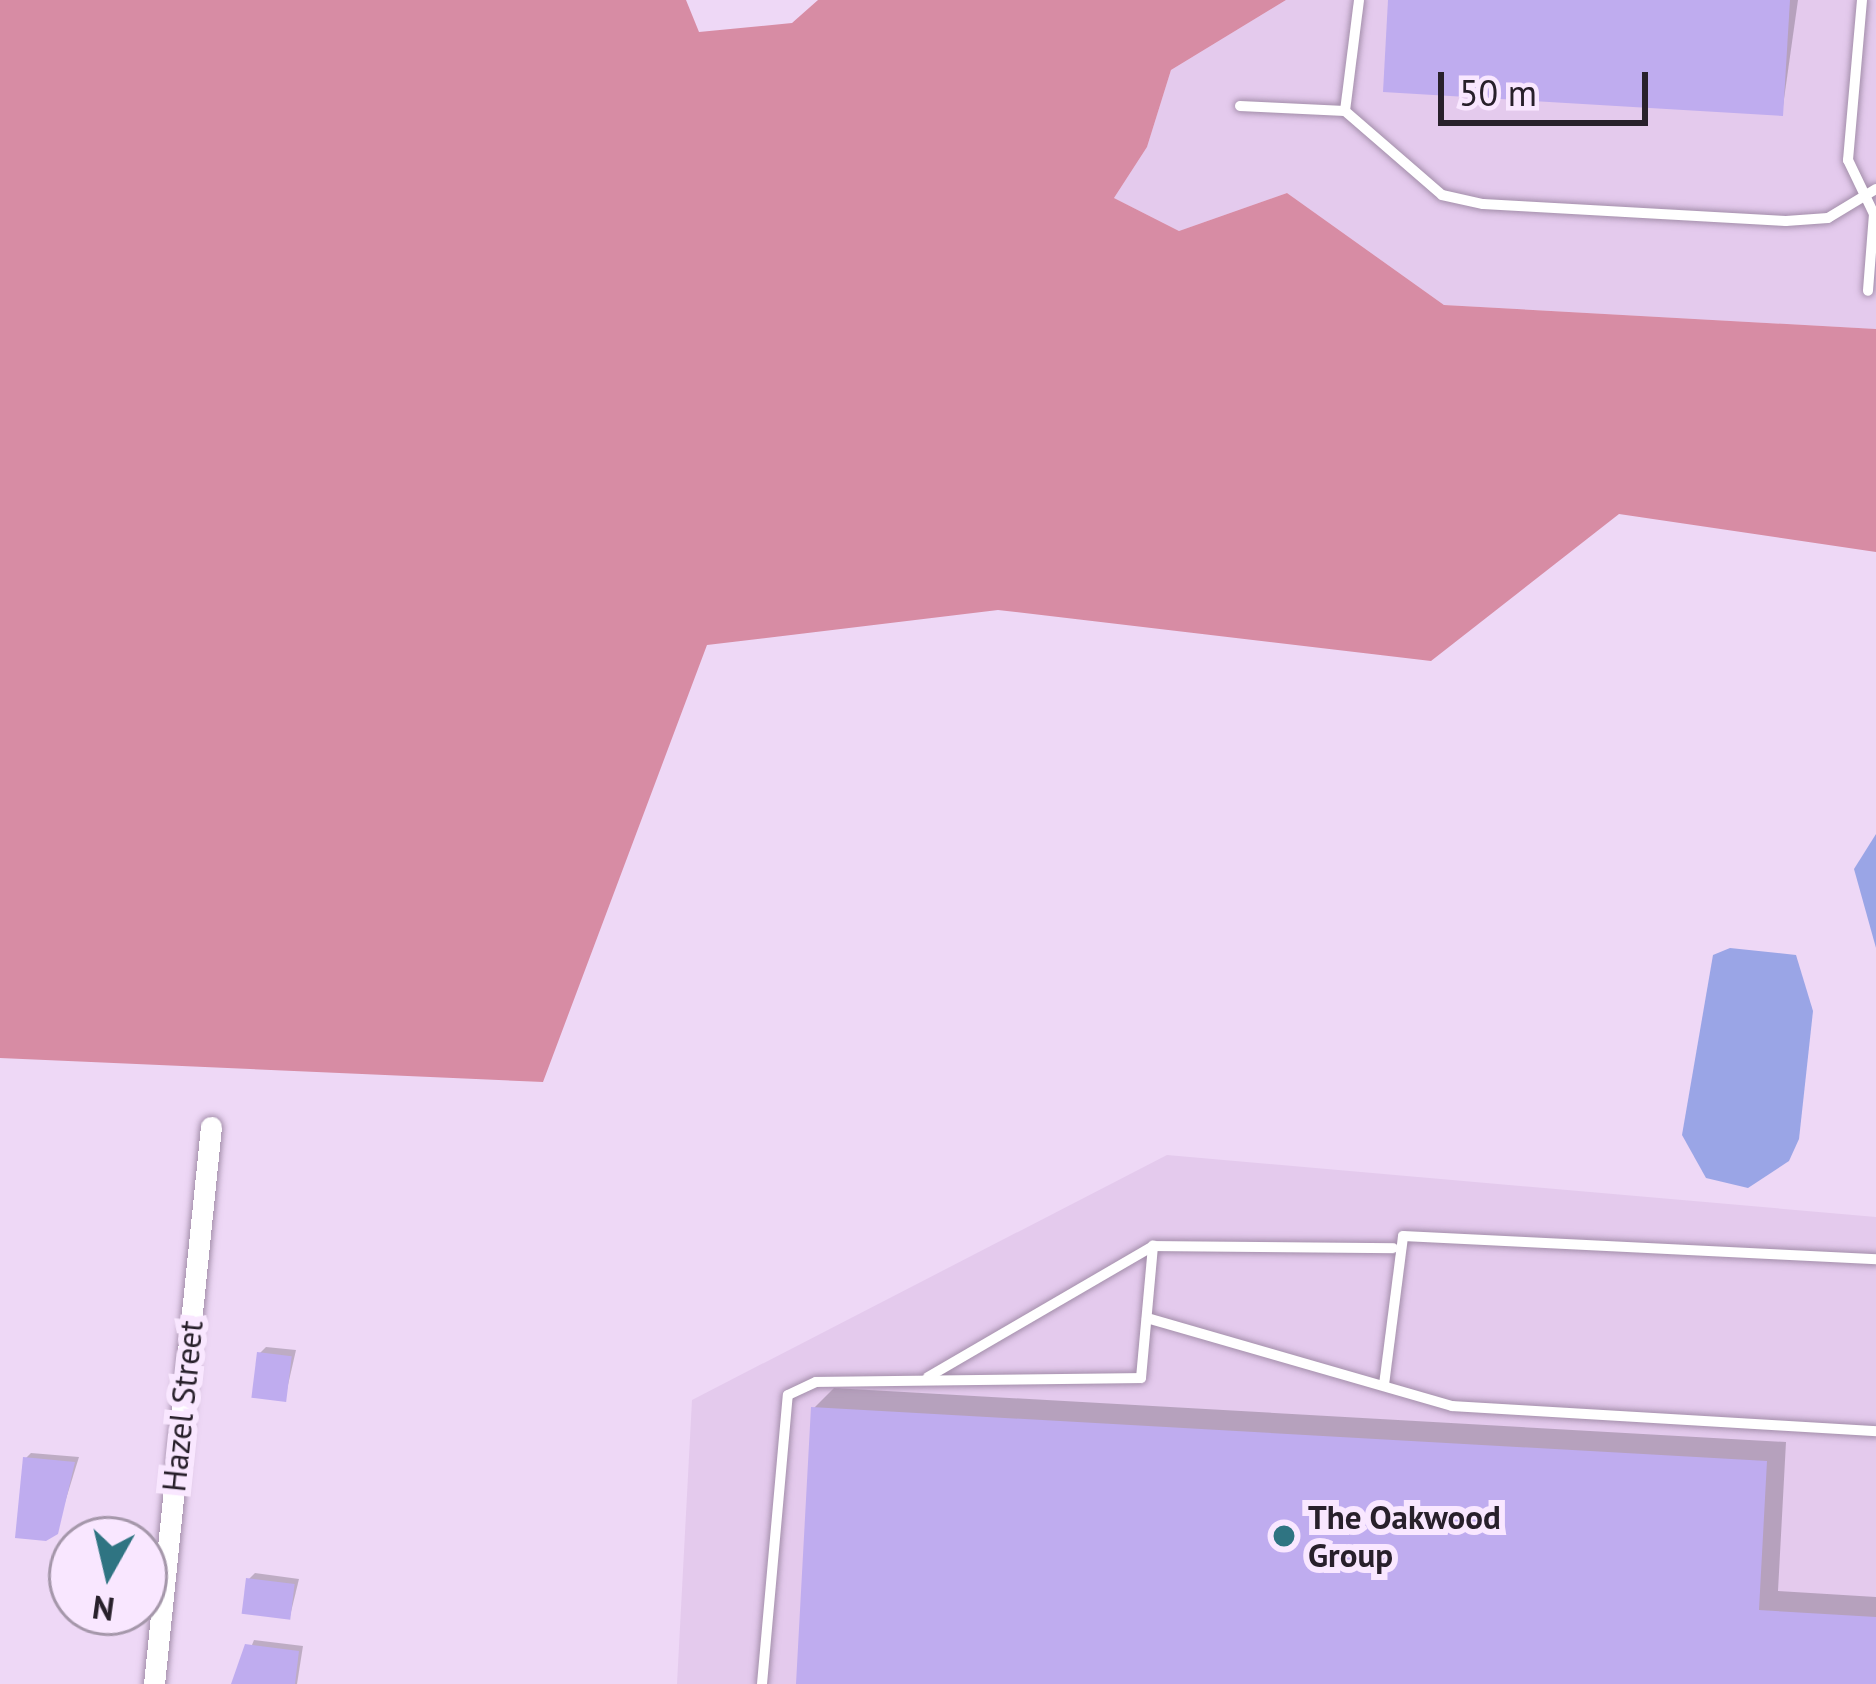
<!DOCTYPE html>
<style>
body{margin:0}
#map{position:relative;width:1876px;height:1684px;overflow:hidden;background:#eed8f6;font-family:"PT Sans",sans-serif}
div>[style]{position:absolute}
.built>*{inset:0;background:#e4caed}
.forest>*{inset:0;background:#d78ca4}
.water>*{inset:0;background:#9aa5e6}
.shadow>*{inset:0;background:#0003}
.building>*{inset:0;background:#bfacef;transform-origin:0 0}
.roads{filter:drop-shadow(0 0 3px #a38eaa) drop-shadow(0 0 3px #a38eaa)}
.service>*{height:10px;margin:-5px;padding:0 5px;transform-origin:5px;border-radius:5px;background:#fff}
.minor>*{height:21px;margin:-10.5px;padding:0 10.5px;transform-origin:10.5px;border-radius:10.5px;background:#fff}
.dots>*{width:33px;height:33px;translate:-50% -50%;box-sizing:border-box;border:6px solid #f9e7ff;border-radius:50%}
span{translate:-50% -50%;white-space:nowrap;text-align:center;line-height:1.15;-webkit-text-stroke:12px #f9e7ff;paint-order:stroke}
.street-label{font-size:33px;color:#28202b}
.poi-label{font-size:33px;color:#28202b;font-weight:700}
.left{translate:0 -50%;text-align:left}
.north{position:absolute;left:48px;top:1516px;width:120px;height:120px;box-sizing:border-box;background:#f9e7ff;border:3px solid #a597aa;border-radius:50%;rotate:188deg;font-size:33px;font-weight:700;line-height:48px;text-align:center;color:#28202b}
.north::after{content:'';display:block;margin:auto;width:42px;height:54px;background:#2f7482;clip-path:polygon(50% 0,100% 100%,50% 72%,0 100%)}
.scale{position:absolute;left:1438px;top:72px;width:210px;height:54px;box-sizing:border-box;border:6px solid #28202b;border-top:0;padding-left:15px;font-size:36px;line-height:42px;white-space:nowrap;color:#28202b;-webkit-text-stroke:9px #f9e7ff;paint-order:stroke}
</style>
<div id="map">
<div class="built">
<div style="clip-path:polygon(1286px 0,1876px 0,1876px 329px,1444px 305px,1287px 193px,1179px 231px,1114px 198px,1147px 147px,1171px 70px)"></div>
<div style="clip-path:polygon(1167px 1155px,1876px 1217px,1876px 1684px,677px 1684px,692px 1400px)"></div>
</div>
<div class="forest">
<div style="clip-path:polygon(0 0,686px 0,699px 32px,792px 23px,818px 0,1286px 0,1171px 70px,1147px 147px,1114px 198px,1179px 231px,1287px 193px,1444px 305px,1876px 329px,1876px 552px,1619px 514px,1431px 661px,998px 610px,707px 645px,543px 1082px,0 1058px)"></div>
</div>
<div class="water">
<div style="clip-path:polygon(1876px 834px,1876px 948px,1854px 869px)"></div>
<div style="clip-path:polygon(1730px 948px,1796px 955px,1813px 1011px,1799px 1139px,1789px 1161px,1748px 1188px,1706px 1178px,1682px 1135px,1713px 955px)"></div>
</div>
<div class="shadow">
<div style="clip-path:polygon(1798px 0,1782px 113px,1391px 1px)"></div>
<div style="clip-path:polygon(266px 1347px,296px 1350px,285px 1398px,260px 1353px)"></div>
<div style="clip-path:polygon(834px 1388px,1786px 1442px,1778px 1591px,1876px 1597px,1876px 1684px,799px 1684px,814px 1408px)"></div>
<div style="clip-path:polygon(31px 1453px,79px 1457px,56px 1531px,25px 1459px)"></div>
<div style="clip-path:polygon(255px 1573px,299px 1579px,290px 1616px,249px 1579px)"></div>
<div style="clip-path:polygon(254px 1640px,303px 1646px,297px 1684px,236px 1684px)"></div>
</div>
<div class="building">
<div style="clip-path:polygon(1388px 0,1790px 0,1783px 116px,1383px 92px)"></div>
<div style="left:257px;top:1352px;width:35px;height:46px;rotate:7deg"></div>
<div style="clip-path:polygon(811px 1407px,1767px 1461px,1759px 1610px,1876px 1617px,1876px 1684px,796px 1684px)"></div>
<div style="clip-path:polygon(23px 1457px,75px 1462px,58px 1534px,46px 1541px,15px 1538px)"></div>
<div style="left:246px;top:1578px;width:49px;height:36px;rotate:7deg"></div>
<div style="clip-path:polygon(245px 1644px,299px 1651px,295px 1684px,231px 1684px)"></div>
</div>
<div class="roads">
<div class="service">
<div style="left:1862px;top:0;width:161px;rotate:95deg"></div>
<div style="left:1848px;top:160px;width:60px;rotate:64.3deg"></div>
<div style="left:1874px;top:214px;width:77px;rotate:94.5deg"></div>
<div style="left:1240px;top:106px;width:105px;rotate:2.7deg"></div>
<div style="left:1345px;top:111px;width:128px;rotate:40.9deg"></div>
<div style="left:1442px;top:195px;width:42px;rotate:12.4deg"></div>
<div style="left:1483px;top:204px;width:303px;rotate:3.2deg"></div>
<div style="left:1786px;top:221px;width:42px;rotate:-4.1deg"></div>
<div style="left:1828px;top:218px;width:56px;rotate:-31.1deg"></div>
<div style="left:1345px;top:111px;width:112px;rotate:-82.8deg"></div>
<div style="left:1147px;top:1318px;width:317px;rotate:16.1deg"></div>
<div style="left:1452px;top:1406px;width:425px;rotate:3.4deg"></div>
<div style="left:928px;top:1377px;width:260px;rotate:-30.2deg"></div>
<div style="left:1153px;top:1246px;width:240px;rotate:0.5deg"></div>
<div style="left:1384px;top:1385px;width:150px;rotate:-82.7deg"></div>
<div style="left:1403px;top:1236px;width:474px;rotate:2.8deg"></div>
<div style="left:762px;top:1684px;width:290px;rotate:-84.9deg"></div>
<div style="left:788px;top:1395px;width:31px;rotate:-25deg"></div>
<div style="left:816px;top:1382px;width:325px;rotate:-0.7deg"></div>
<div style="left:1141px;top:1378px;width:133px;rotate:-84.8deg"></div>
</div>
<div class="minor">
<div style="left:154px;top:1684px;width:560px;rotate:-84.16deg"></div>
</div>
</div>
<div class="dots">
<div style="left:1284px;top:1536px;background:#2f7482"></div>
</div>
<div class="street-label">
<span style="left:182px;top:1406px;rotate:-84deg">Hazel Street</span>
</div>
<div class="poi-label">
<span class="left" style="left:1308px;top:1536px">The Oakwood<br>Group</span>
</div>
<div class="north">N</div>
<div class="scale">50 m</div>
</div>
